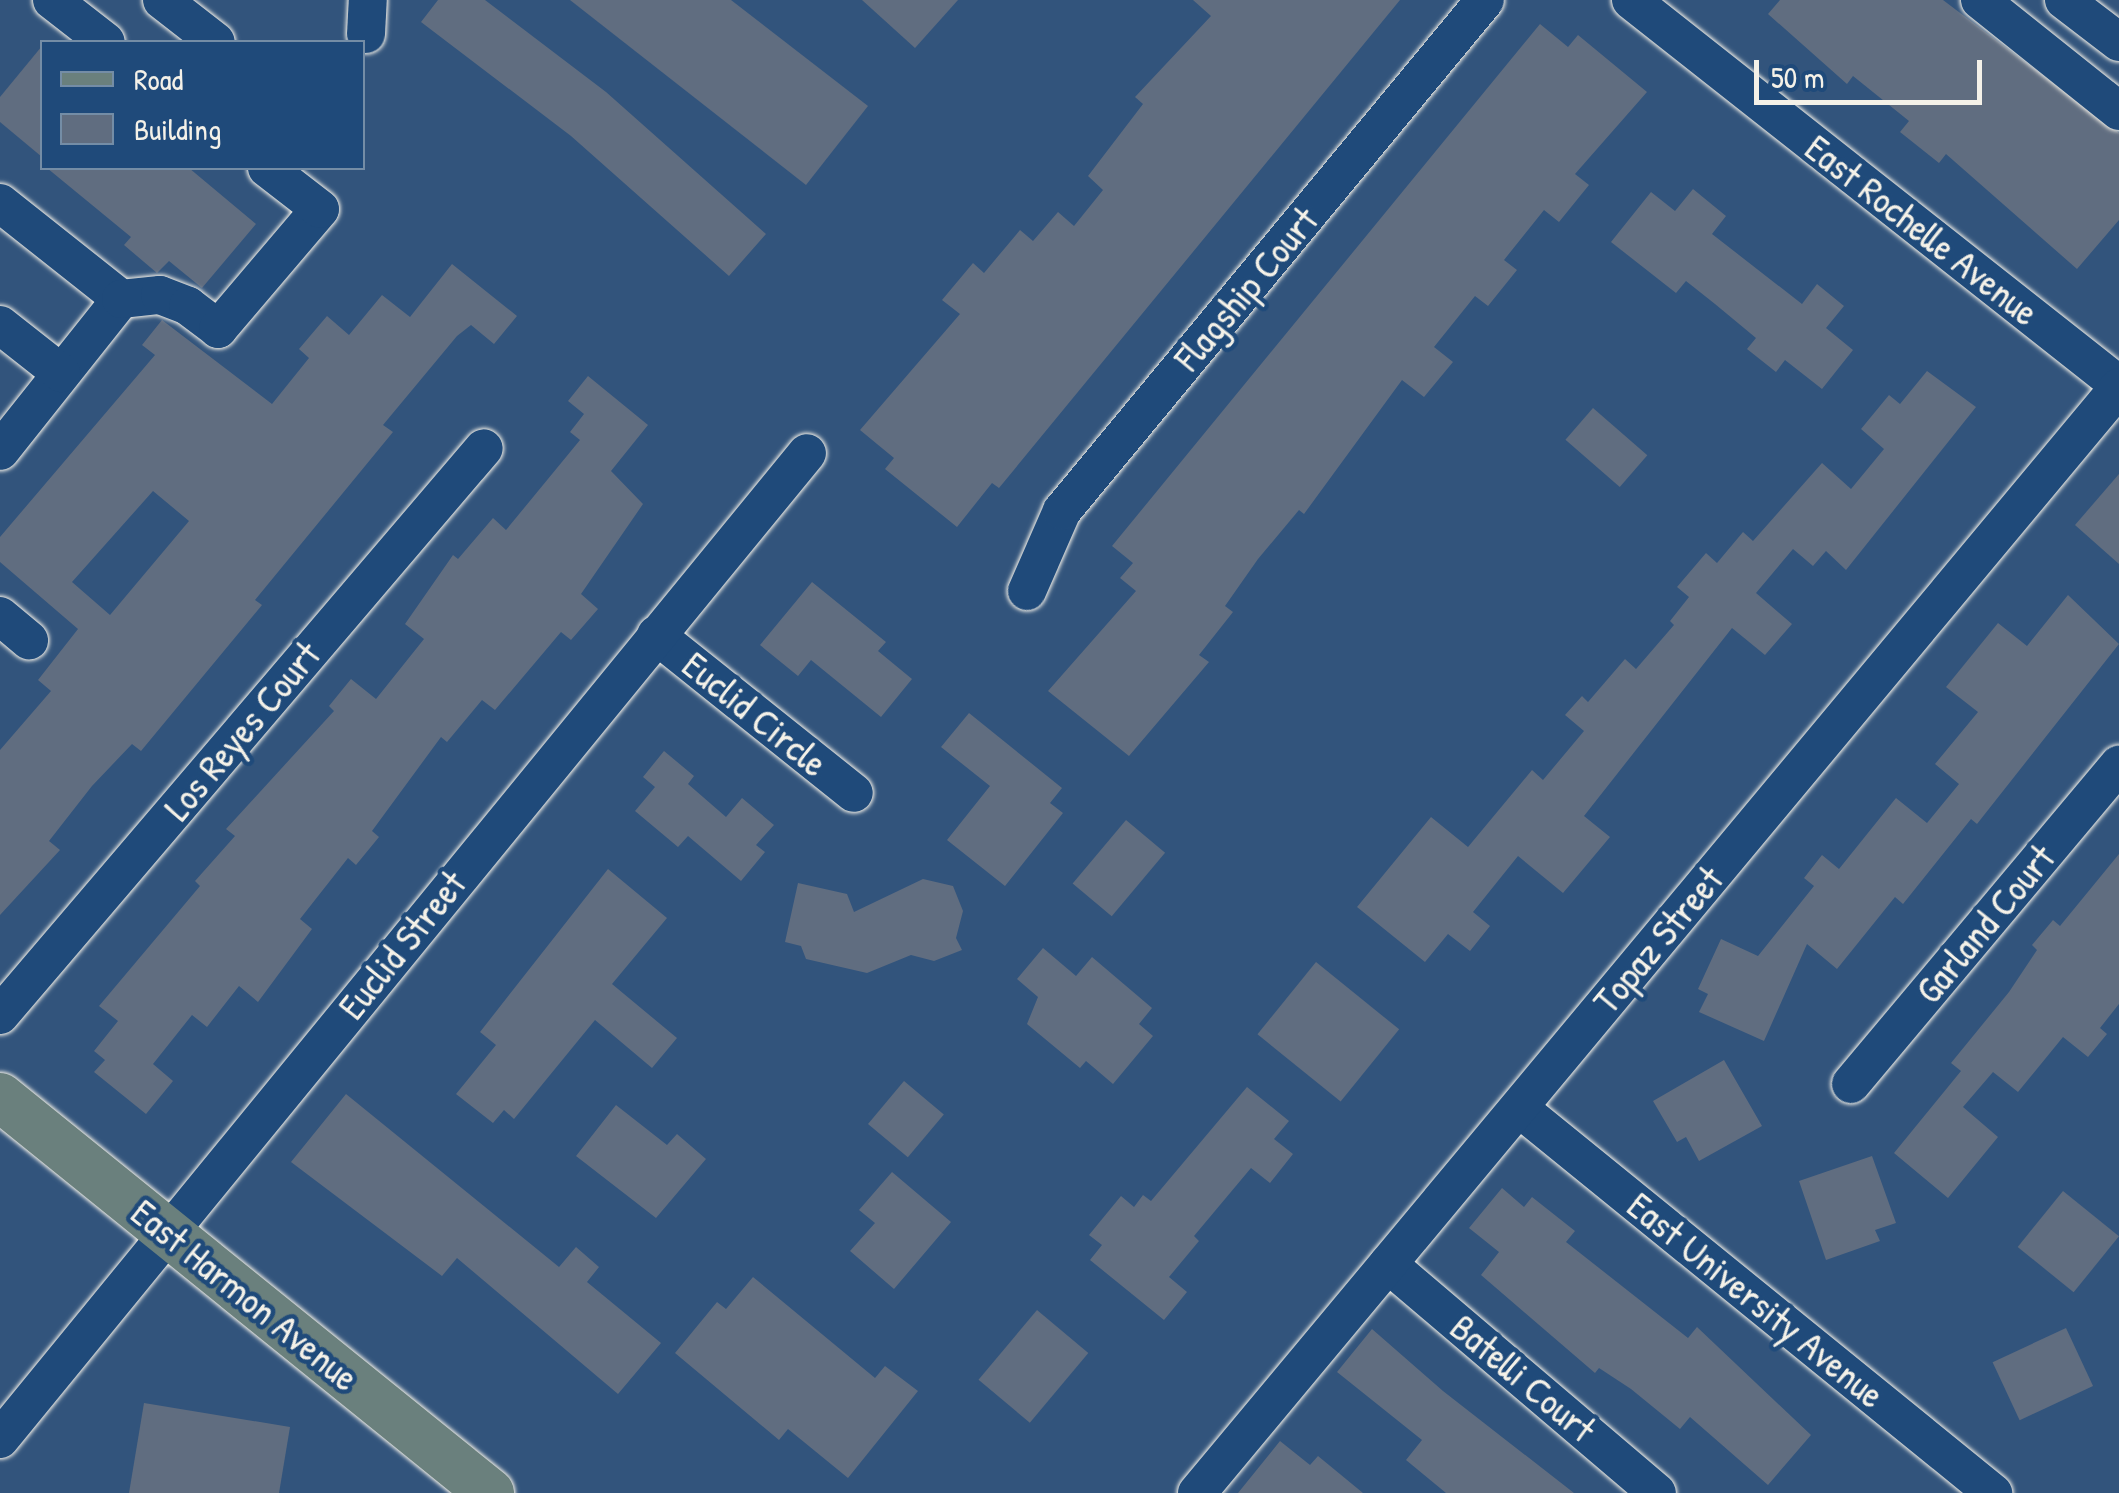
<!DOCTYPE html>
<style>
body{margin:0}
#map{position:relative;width:2119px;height:1493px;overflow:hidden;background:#32547c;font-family:"Patrick Hand",sans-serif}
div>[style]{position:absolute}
.building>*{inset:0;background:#606d80;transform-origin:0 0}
.roads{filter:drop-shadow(0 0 2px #f4f1e8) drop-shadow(0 0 2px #f4f1e8)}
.minor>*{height:38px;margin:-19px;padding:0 19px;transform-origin:19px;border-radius:19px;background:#1f4a7a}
.major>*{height:48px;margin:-24px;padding:0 24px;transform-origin:24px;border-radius:24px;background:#6a807d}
span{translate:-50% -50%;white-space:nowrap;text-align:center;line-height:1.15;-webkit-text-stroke:9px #1f4a7a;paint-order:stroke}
.street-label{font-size:38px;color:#f4f1e8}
.legend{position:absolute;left:40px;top:40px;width:325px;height:130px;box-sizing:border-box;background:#1f4a7a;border:2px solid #748da6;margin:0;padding:12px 18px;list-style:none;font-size:30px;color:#f4f1e8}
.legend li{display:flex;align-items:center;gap:20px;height:50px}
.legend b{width:50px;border:2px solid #748da6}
.scale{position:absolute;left:1754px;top:60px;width:228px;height:45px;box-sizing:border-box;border:5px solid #f4f1e8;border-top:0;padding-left:12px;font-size:30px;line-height:35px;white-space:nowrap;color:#f4f1e8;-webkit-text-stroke:8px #1f4a7a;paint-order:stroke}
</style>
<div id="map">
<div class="building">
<div style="clip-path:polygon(438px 0,485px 0,606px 92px,766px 234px,729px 276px,571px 136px,421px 22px)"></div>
<div style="clip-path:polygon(570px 0,731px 0,868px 106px,806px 185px)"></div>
<div style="clip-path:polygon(862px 0,958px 0,915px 48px)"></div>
<div style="clip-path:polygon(1193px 0,1400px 0,999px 488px,992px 483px,957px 527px,885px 469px,894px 458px,860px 430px,960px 314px,942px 300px,973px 263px,984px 273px,1020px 230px,1033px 241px,1058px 212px,1074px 226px,1103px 190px,1088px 176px,1143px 104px,1135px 97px,1211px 16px)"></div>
<div style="clip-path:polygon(1780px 0,1943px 0,2119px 133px,2119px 220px,2077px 269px,1946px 154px,1939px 163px,1900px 132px,1909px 121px,1853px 76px,1847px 84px,1768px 14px)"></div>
<div style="clip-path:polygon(1540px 24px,1568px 47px,1578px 35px,1647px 92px,1575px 174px,1589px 185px,1559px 222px,1544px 210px,1504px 260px,1517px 270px,1488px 306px,1475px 296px,1434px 347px,1453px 362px,1424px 397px,1402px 380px,1304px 514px,1299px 510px,1258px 559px,1225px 606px,1233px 612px,1199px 655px,1209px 662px,1129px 756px,1048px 691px,1136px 591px,1120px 578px,1133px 563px,1112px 546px)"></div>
<div style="clip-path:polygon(42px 46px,42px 157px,0 122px,0 97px)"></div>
<div style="clip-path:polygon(47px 168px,189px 168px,256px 224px,202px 288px,169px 261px,157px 273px,124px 245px,131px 237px)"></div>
<div style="clip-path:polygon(1693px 189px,1726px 216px,1712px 234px,1802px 304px,1817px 284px,1844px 306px,1826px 328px,1853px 350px,1822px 389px,1785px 360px,1776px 372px,1747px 349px,1756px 338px,1715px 304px,1686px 281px,1676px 293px,1611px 242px,1651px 192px,1675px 211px)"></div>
<div style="clip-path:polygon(evenodd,452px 264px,517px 316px,494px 344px,471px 325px,457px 336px,383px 425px,393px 432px,255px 600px,262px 605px,141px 751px,132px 744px,92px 786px,49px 841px,60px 850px,0 915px,0 750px,51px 691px,38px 680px,78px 629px,0 562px,0 537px,155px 355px,142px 345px,162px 320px,272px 404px,309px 358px,299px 349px,327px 316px,349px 335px,382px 295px,410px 317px,452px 264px,153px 491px,189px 521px,110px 615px,72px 582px,153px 491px)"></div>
<div style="clip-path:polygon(1927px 371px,1976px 407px,1846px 570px,1826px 551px,1813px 566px,1793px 549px,1756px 593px,1792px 624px,1765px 655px,1732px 628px,1584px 816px,1610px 837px,1563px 893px,1518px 856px,1473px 912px,1490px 926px,1470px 951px,1448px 934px,1425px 962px,1357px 907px,1431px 817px,1468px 847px,1532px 770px,1543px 780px,1584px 731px,1565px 715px,1582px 696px,1588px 702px,1625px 659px,1636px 669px,1674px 625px,1670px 621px,1689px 597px,1677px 587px,1706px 553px,1717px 563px,1743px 532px,1753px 541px,1822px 463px,1851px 489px,1884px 449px,1861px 429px,1889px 395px,1900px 404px)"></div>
<div style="clip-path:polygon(588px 376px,648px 425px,611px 471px,643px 504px,581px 594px,598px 609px,571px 640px,561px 632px,495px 710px,482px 700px,447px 742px,441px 737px,372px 831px,379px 837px,356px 865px,348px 858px,300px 919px,312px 929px,258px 1002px,239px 986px,207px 1027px,192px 1015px,153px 1064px,173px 1081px,146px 1114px,94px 1072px,105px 1060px,94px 1051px,118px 1021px,99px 1006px,200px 886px,195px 881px,235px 836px,226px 829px,334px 711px,329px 706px,351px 679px,376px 699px,424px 639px,405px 624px,453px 555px,458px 559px,493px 518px,506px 530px,580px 440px,570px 432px,584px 414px,568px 401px)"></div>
<div style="left:1593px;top:408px;width:72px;height:42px;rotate:41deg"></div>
<div style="clip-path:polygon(2119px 474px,2119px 564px,2075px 525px)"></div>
<div style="clip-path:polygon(812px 582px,886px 642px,878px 651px,912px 679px,881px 717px,811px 660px,798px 676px,760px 645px)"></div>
<div style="clip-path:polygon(2068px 595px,2119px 644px,1977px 824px,1971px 819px,1903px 904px,1895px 897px,1837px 969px,1807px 944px,1764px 1041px,1699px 1012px,1708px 994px,1698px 989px,1721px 939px,1758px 956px,1814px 886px,1804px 878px,1822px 855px,1839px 869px,1896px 798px,1927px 823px,1959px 784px,1935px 764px,1978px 712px,1946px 687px,1998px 623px,2027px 646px)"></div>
<div style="clip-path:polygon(969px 713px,1062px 788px,1050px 803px,1063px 813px,1005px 886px,947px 840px,990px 786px,941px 747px)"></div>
<div style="clip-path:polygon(664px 751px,694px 776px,688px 784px,726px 817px,742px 798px,774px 825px,756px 845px,765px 852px,741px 881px,688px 836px,678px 847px,635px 811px,655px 787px,643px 777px)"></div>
<div style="left:1126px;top:820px;width:51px;height:83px;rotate:40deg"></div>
<div style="clip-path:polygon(2119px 854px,2119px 1004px,2100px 1028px,2107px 1034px,2088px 1057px,2063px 1037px,2018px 1092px,1993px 1072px,1963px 1107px,1998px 1137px,1948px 1198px,1894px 1153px,1961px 1071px,1951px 1063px,2009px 992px,2037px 950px,2032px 945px,2053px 920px,2060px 926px)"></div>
<div style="clip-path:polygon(608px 869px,667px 918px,612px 984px,677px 1038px,652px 1068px,595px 1020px,514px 1119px,504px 1110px,493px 1123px,456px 1094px,496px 1045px,480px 1032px)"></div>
<div style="clip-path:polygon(923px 879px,953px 886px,963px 911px,956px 938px,962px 950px,934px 961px,911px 955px,867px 973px,806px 959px,801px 946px,785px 942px,798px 883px,847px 894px,854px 912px)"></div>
<div style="clip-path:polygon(1043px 948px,1076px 976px,1092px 957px,1152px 1008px,1139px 1024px,1153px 1036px,1113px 1084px,1086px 1061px,1080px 1068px,1027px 1024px,1038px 997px,1017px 979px)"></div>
<div style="left:1316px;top:962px;width:107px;height:93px;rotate:39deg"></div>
<div style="clip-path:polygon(1724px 1060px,1762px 1126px,1699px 1161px,1686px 1137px,1677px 1142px,1653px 1101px)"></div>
<div style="left:904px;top:1081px;width:52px;height:56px;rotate:40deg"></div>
<div style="clip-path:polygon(1247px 1087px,1289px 1121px,1274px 1139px,1293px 1154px,1270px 1183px,1251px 1168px,1194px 1236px,1199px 1241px,1169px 1277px,1187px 1292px,1164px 1320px,1090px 1260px,1102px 1245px,1089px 1235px,1121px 1196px,1134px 1207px,1143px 1195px,1151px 1201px)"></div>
<div style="clip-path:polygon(346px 1094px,559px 1267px,576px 1247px,599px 1267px,587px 1282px,661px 1343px,618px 1394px,457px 1258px,442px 1276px,291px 1162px)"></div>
<div style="clip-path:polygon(616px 1105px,667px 1145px,677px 1134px,706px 1159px,656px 1218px,576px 1156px)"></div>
<div style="clip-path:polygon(1872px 1156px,1896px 1223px,1875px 1230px,1880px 1241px,1826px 1260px,1799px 1181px)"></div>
<div style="clip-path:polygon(892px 1172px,951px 1222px,894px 1289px,850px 1251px,875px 1223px,859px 1210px)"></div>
<div style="clip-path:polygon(1502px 1188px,1524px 1207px,1532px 1197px,1575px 1231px,1566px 1242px,1688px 1338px,1697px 1327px,1811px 1435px,1768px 1485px,1690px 1417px,1680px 1429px,1631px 1389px,1599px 1368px,1595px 1373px,1481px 1275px,1499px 1252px,1469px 1228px)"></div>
<div style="left:2063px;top:1191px;width:72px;height:72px;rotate:39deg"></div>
<div style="clip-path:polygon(753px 1277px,875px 1378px,885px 1366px,918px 1391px,848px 1478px,788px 1429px,779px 1440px,675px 1353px,717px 1302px,726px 1309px)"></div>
<div style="left:1037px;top:1310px;width:67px;height:91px;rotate:40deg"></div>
<div style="left:2066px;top:1328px;width:64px;height:81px;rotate:65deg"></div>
<div style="clip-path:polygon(1372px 1329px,1443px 1391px,1574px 1493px,1446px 1493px,1406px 1460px,1422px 1440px,1337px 1372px)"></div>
<div style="clip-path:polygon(144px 1403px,290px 1427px,279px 1493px,129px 1493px)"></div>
<div style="clip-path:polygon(1280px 1441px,1310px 1465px,1318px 1456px,1363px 1493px,1238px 1493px)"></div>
</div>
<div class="roads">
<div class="minor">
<div style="left:52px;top:0;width:68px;rotate:37.9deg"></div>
<div style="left:162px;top:0;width:68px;rotate:37.9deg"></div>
<div style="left:1631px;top:0;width:622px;rotate:38.27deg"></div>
<div style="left:1980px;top:0;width:178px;rotate:38.6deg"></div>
<div style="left:2064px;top:0;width:69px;rotate:37.4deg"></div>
<div style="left:366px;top:34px;width:34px;rotate:-87deg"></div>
<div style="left:0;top:203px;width:154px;rotate:38.4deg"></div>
<div style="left:121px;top:299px;width:194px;rotate:128.5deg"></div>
<div style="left:121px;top:299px;width:39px;rotate:-6deg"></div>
<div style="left:160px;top:295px;width:30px;rotate:21deg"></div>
<div style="left:188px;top:306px;width:38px;rotate:37deg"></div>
<div style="left:218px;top:329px;width:157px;rotate:-49.6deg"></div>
<div style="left:320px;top:209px;width:67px;rotate:-142.3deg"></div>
<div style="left:0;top:325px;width:78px;rotate:38.2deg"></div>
<div style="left:1027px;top:591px;width:87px;rotate:-66.4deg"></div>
<div style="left:1062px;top:511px;width:663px;rotate:-50.38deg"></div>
<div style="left:0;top:616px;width:38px;rotate:40deg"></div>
<div style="left:656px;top:635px;width:253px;rotate:38.6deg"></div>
<div style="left:0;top:1015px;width:745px;rotate:-49.52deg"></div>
<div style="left:1851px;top:1084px;width:417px;rotate:-50deg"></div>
<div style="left:1519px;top:1108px;width:611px;rotate:39.08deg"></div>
<div style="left:1388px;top:1264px;width:353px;rotate:40.4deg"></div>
<div style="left:0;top:1439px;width:1274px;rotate:-50.7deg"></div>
<div style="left:1197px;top:1493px;width:1440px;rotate:-50.18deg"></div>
</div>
<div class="major">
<div style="left:0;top:1097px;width:630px;rotate:38.94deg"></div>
</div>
</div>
<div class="street-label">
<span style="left:1922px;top:230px;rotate:38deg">East Rochelle Avenue</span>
<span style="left:1246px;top:289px;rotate:-50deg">Flagship Court</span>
<span style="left:755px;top:714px;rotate:39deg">Euclid Circle</span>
<span style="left:242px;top:731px;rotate:-50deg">Los Reyes Court</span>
<span style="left:1985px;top:924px;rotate:-50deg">Garland Court</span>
<span style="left:1658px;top:940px;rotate:-50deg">Topaz Street</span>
<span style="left:402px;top:945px;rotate:-51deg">Euclid Street</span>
<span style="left:245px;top:1295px;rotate:39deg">East Harmon Avenue</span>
<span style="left:1756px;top:1300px;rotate:39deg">East University Avenue</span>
<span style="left:1523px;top:1378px;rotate:40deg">Batelli Court</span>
</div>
<ul class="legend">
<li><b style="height:12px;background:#6a807d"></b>Road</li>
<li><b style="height:28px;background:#606d80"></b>Building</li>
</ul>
<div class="scale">50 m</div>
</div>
